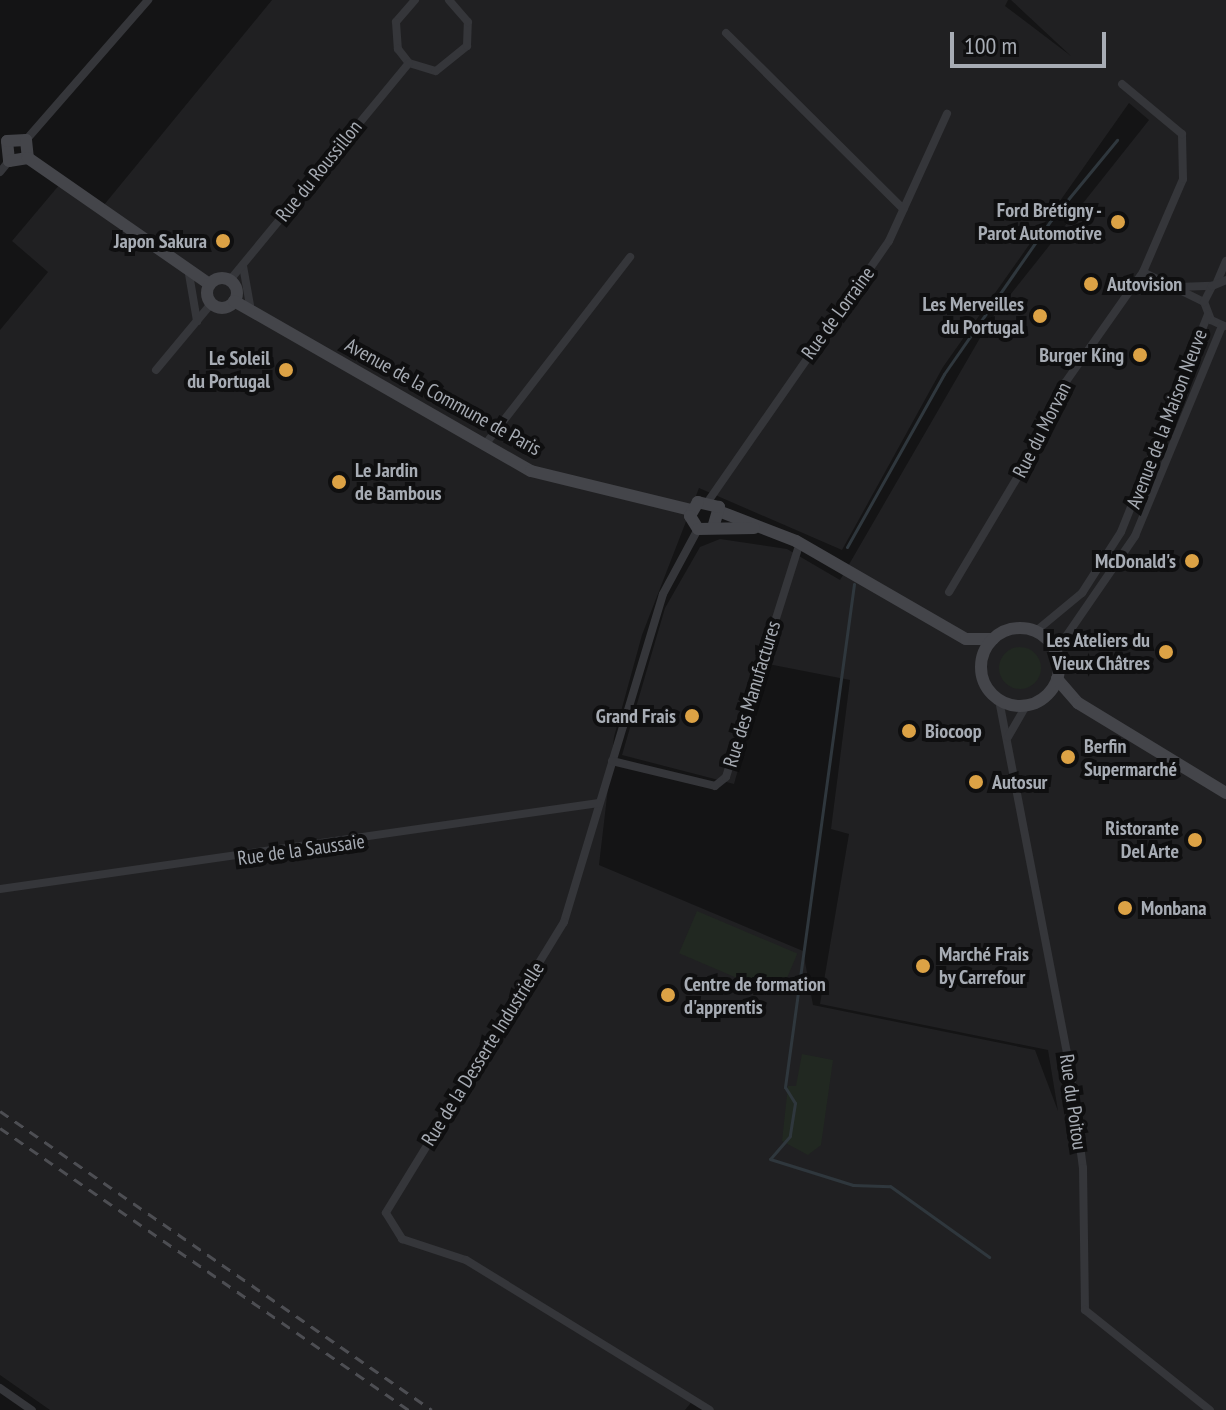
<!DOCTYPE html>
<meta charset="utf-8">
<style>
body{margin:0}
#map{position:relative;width:1226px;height:1410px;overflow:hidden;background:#141415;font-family:"PT Sans Narrow",sans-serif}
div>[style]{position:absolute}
.built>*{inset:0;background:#202022}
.green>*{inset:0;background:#212821;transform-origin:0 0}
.round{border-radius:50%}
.stream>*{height:3px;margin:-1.5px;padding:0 1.5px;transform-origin:1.5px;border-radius:1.5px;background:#2f373d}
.street>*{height:8px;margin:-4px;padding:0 4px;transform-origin:4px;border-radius:4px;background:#35363a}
.secondary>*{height:12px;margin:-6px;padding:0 6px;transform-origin:6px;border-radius:6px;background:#44454a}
.secondary>.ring{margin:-6px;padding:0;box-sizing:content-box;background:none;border:12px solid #44454a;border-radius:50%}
.rail>*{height:3px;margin-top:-1.5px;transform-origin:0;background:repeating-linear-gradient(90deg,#4d4e53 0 10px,transparent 0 18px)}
.dots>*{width:22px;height:22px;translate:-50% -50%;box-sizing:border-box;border:4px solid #0f0f10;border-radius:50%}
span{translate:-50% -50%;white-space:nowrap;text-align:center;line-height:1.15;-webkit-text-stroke:8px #0f0f10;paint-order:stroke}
.street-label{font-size:20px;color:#a7acb4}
.poi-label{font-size:20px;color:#a7acb4;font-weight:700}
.right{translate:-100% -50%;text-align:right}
.left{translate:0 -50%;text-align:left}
.scale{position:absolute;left:950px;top:32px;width:156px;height:36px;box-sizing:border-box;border:4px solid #a7acb4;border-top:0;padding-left:10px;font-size:24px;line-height:28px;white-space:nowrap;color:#a7acb4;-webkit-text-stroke:6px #0f0f10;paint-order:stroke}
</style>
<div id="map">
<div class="built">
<div style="clip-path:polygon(evenodd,272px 0,1008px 0,1005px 6px,1071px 56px,1011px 0,1226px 0,1226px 1410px,710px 1410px,694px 1399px,685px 1410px,50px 1410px,0 1375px,0 330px,48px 272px,12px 241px,60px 184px,99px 211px,272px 0,1129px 103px,1149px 120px,991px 319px,840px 580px,787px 549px,720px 539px,700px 547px,665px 608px,622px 755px,734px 784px,768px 664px,850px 680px,831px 829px,849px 834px,820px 1004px,1048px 1050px,1058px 1111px,1035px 1050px,813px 1005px,803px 951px,599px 865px,614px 737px,642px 635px,699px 488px,842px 550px,943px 367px,1129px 103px)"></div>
</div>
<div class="green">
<div class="round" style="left:999px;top:647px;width:42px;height:42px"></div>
<div style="left:697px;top:911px;width:109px;height:46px;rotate:23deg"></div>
<div style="clip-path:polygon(802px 1054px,833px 1060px,821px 1145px,808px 1155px,782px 1141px,788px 1086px,796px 1086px)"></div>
</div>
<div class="stream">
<div style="left:847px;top:547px;width:198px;rotate:-60.7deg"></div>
<div style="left:944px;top:374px;width:188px;rotate:-55.2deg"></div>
<div style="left:1051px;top:220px;width:104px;rotate:-50.5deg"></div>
<div style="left:854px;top:584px;width:508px;rotate:97.81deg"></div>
<div style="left:785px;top:1087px;width:19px;rotate:58deg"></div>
<div style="left:795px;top:1103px;width:33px;rotate:99deg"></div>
<div style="left:790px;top:1136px;width:30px;rotate:131deg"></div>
<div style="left:770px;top:1159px;width:87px;rotate:17.4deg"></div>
<div style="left:853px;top:1185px;width:37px;rotate:2deg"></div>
<div style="left:890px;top:1186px;width:122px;rotate:35.6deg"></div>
</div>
<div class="street">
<div style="left:415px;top:0;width:29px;rotate:131deg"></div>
<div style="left:396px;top:22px;width:27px;rotate:86deg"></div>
<div style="left:398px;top:49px;width:18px;rotate:52deg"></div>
<div style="left:409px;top:63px;width:28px;rotate:17deg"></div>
<div style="left:436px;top:71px;width:40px;rotate:-39deg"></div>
<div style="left:467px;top:46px;width:24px;rotate:-88deg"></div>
<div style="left:468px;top:22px;width:29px;rotate:-131deg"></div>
<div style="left:726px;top:33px;width:250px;rotate:44.8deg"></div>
<div style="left:26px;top:140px;width:186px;rotate:-48.9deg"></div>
<div style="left:0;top:172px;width:14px;rotate:-51deg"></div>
<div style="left:243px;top:266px;width:46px;rotate:79.9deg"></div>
<div style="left:1143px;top:272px;width:68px;rotate:26.2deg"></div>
<div style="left:189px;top:274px;width:48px;rotate:80.3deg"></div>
<div style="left:230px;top:280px;width:281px;rotate:-50.5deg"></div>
<div style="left:1217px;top:282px;width:23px;rotate:-67deg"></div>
<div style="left:1178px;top:287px;width:34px;rotate:-2deg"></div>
<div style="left:1224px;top:326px;width:14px;rotate:-155deg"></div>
<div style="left:1211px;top:320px;width:19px;rotate:-111deg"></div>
<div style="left:1204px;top:302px;width:18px;rotate:-63deg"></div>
<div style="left:1212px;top:286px;width:15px;rotate:-23deg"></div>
<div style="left:156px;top:370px;width:86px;rotate:-50.2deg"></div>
<div style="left:484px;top:446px;width:239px;rotate:-52.3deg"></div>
<div style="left:709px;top:500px;width:315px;rotate:-55.2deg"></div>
<div style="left:889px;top:241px;width:140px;rotate:-65.5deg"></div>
<div style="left:698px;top:529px;width:74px;rotate:118.3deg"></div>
<div style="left:663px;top:594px;width:343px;rotate:106.8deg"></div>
<div style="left:564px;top:922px;width:341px;rotate:121.5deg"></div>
<div style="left:386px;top:1213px;width:31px;rotate:58deg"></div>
<div style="left:402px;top:1239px;width:67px;rotate:18.2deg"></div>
<div style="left:466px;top:1260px;width:286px;rotate:31.6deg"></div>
<div style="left:949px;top:592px;width:196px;rotate:-59.2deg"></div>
<div style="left:1049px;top:424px;width:44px;rotate:-68.7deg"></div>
<div style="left:1065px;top:383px;width:136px;rotate:-54.9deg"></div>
<div style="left:1143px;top:272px;width:101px;rotate:-66.7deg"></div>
<div style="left:1183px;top:179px;width:45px;rotate:-91.3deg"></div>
<div style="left:1182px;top:134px;width:78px;rotate:-140.2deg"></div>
<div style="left:1036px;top:631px;width:60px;rotate:-39.6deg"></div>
<div style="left:1082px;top:593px;width:72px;rotate:-57.4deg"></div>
<div style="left:1121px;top:532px;width:234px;rotate:-68.2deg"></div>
<div style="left:1056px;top:651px;width:140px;rotate:-55.5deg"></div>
<div style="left:1135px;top:536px;width:227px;rotate:-67.5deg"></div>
<div style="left:999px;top:700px;width:369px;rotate:79.1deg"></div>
<div style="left:1069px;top:1062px;width:107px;rotate:82.5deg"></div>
<div style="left:1083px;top:1168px;width:142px;rotate:89.2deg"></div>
<div style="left:1085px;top:1310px;width:160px;rotate:38.7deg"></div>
<div style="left:1008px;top:737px;width:36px;rotate:-60deg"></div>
<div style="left:612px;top:761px;width:106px;rotate:13.6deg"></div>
<div style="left:715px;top:786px;width:14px;rotate:-39deg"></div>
<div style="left:726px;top:777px;width:245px;rotate:-72.5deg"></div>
<div style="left:0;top:889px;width:605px;rotate:-8.17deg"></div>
<div style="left:0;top:1388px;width:39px;rotate:35deg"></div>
</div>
<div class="secondary">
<div style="left:7px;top:141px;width:20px;rotate:84deg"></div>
<div style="left:9px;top:161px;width:19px;rotate:-9deg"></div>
<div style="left:7px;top:141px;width:19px;rotate:-3deg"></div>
<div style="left:26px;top:140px;width:18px;rotate:84deg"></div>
<div style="left:28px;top:158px;width:221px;rotate:34.8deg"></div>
<div class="ring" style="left:207px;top:278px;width:18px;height:18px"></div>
<div style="left:234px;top:301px;width:342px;rotate:29.8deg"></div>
<div style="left:531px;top:471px;width:165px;rotate:13.7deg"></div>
<div style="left:721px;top:512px;width:80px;rotate:21.1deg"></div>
<div style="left:796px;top:541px;width:196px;rotate:30deg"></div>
<div style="left:966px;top:639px;width:27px"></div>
<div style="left:713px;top:528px;width:22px;rotate:-74deg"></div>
<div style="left:719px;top:507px;width:22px;rotate:-167deg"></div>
<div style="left:698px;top:502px;width:16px;rotate:120deg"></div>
<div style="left:690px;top:516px;width:15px;rotate:58deg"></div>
<div style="left:698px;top:529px;width:56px;rotate:-1deg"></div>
<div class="ring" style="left:981px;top:628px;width:66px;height:66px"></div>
<div style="left:1057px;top:679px;width:32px;rotate:49deg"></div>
<div style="left:1078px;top:703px;width:173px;rotate:31.3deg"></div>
</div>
<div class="rail">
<div style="left:0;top:1111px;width:525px;rotate:34.69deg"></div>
<div style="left:0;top:1128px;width:497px;rotate:34.6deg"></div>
</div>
<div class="dots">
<div style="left:1118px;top:222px;background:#dca245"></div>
<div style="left:223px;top:241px;background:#dca245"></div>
<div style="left:1091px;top:284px;background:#dca245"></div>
<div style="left:1040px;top:316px;background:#dca245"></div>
<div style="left:1140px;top:355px;background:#dca245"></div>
<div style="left:286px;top:370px;background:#dca245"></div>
<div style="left:339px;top:482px;background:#dca245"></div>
<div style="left:1192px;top:561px;background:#dca245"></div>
<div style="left:1166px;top:652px;background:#dca245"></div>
<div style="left:692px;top:716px;background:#dca245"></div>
<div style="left:909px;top:731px;background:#dca245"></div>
<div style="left:1068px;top:757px;background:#dca245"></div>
<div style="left:976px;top:782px;background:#dca245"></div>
<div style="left:1195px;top:840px;background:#dca245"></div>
<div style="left:1125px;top:908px;background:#dca245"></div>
<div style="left:923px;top:966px;background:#dca245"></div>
<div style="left:668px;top:995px;background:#dca245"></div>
</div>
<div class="street-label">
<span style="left:319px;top:171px;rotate:-51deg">Rue du Roussillon</span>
<span style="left:838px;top:313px;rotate:-54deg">Rue de Lorraine</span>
<span style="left:443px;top:397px;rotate:29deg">Avenue de la Commune de Paris</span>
<span style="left:1167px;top:419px;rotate:-69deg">Avenue de la Maison Neuve</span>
<span style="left:1042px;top:430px;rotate:-63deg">Rue du Morvan</span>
<span style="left:752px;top:694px;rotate:-73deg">Rue des Manufactures</span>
<span style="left:301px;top:850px;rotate:-8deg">Rue de la Saussaie</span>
<span style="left:483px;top:1054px;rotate:-58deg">Rue de la Desserte Industrielle</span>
<span style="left:1073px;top:1102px;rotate:82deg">Rue du Poitou</span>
</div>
<div class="poi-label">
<span class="right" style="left:1102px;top:222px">Ford Brétigny -<br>Parot Automotive</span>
<span class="right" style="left:207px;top:241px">Japon Sakura</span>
<span class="left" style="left:1107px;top:284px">Autovision</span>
<span class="right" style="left:1024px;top:316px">Les Merveilles<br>du Portugal</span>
<span class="right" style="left:1124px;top:355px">Burger King</span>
<span class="right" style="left:270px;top:370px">Le Soleil<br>du Portugal</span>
<span class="left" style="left:355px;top:482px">Le Jardin<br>de Bambous</span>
<span class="right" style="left:1176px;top:561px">McDonald's</span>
<span class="right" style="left:1150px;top:652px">Les Ateliers du<br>Vieux Châtres</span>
<span class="right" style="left:676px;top:716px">Grand Frais</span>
<span class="left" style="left:925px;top:731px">Biocoop</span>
<span class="left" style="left:1084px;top:758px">Berfin<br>Supermarché</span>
<span class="left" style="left:992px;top:782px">Autosur</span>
<span class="right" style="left:1179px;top:840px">Ristorante<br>Del Arte</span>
<span class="left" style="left:1141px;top:908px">Monbana</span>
<span class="left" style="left:939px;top:966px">Marché Frais<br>by Carrefour</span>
<span class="left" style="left:684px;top:996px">Centre de formation<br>d'apprentis</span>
</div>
<div class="scale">100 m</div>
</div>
